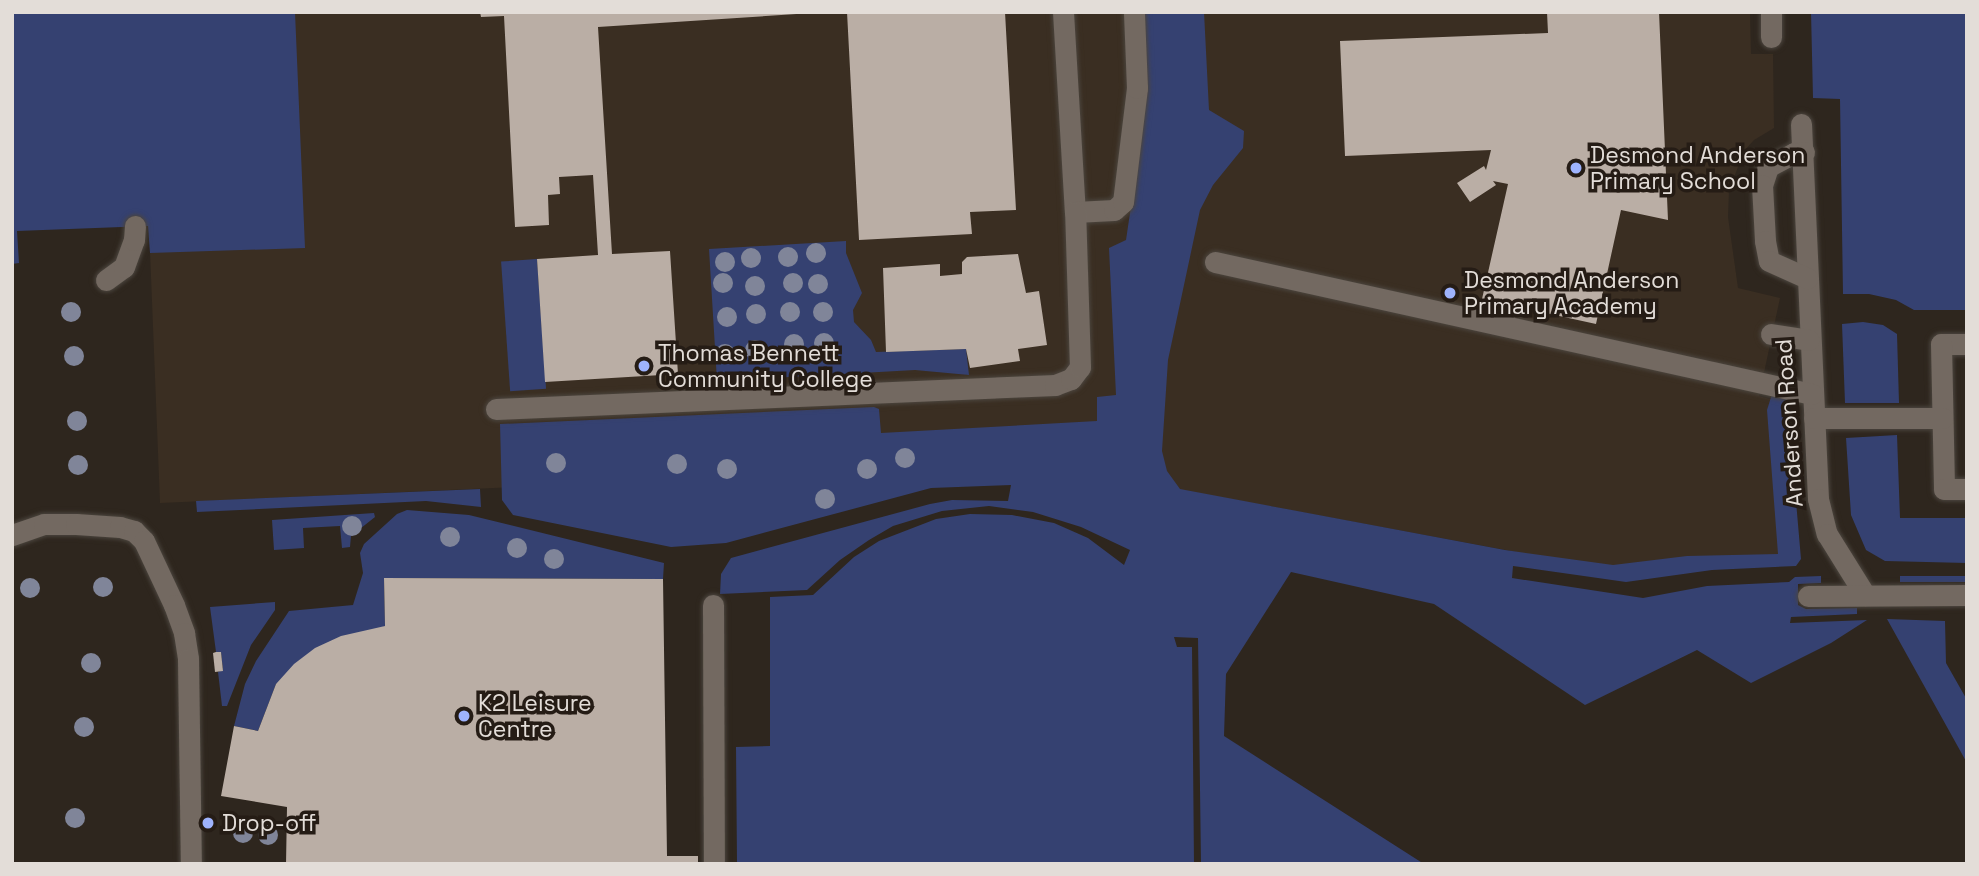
<!DOCTYPE html>
<style>
body{margin:0}
#map{position:relative;width:1979px;height:876px;overflow:hidden;background:#2e261e;font-family:"Space Grotesk",sans-serif}
div>[style]{position:absolute}
.built>*{inset:0;background:#3a2e22}
.green>*{inset:0;background:#354171;transform-origin:0 0}
.building>*{inset:0;background:#baaea5}
.roads{filter:drop-shadow(0 0 2px #4b453e) drop-shadow(0 0 2px #4b453e)}
.minor>*{height:21px;margin:-10.5px;padding:0 10.5px;transform-origin:10.5px;border-radius:10.5px;background:#736961}
.trees>*{width:20px;height:20px;margin:-10px;border-radius:50%;background:#808599}
.dots>*{width:19px;height:19px;translate:-50% -50%;box-sizing:border-box;border:4px solid #251c15;border-radius:50%}
span{translate:-50% -50%;white-space:nowrap;text-align:center;line-height:1.15;-webkit-text-stroke:7px #251c15;paint-order:stroke}
.poi-label{font-size:23px;color:#e3ddd8}
.left{translate:0 -50%;text-align:left}
.street-label{font-size:23px;color:#e3ddd8}
.frame{position:absolute;inset:0;border:14px solid #e3ddd8;pointer-events:none}
</style>
<div id="map">
<div class="built">
<div style="clip-path:polygon(12px 12px,1750px 12px,1751px 54px,1773px 54px,1774px 128px,1754px 140px,1744px 151px,1729px 191px,1728px 217px,1738px 288px,1780px 298px,1759px 396px,1777px 401px,1791px 558px,1625px 572px,1122px 479px,539px 486px,160px 503px,149px 226px)"></div>
</div>
<div class="green">
<div style="clip-path:polygon(12px 12px,295px 12px,305px 248px,150px 253px,148px 226px,17px 231px,19px 263px,12px 264px)"></div>
<div style="clip-path:polygon(1142px 12px,1204px 12px,1209px 110px,1244px 131px,1243px 148px,1213px 185px,1200px 210px,1168px 360px,1162px 451px,1167px 471px,1180px 489px,1505px 550px,1613px 565px,1687px 556px,1778px 554px,1767px 410px,1772px 394px,1787px 397px,1801px 559px,1796px 566px,1712px 570px,1626px 582px,1513px 566px,1512px 578px,1643px 598px,1707px 586px,1789px 582px,1795px 577px,1821px 576px,1821px 583px,1798px 584px,1798px 605px,1806px 609px,1857px 608px,1857px 614px,1791px 617px,1790px 623px,1867px 620px,1831px 643px,1751px 683px,1697px 650px,1585px 705px,1434px 604px,1291px 572px,1226px 674px,1224px 736px,1424px 864px,1201px 864px,1198px 638px,1174px 637px,1177px 647px,1192px 647px,1194px 864px,737px 864px,736px 747px,770px 746px,770px 597px,813px 595px,854px 557px,879px 541px,936px 519px,970px 514px,1012px 515px,1054px 523px,1088px 538px,1124px 565px,1130px 550px,1081px 527px,1033px 512px,989px 506px,942px 511px,893px 526px,869px 540px,840px 560px,807px 590px,720px 594px,721px 574px,731px 558px,930px 504px,952px 500px,1008px 501px,1011px 485px,931px 488px,726px 543px,671px 547px,513px 515px,502px 500px,500px 424px,874px 407px,879px 409px,881px 433px,1097px 421px,1097px 397px,1116px 395px,1109px 248px,1126px 240px,1134px 186px)"></div>
<div style="clip-path:polygon(1811px 12px,1967px 12px,1967px 310px,1914px 310px,1896px 300px,1869px 294px,1843px 294px,1840px 99px,1813px 98px)"></div>
<div style="clip-path:polygon(846px 241px,846px 253px,862px 293px,853px 310px,854px 322px,871px 340px,876px 352px,966px 349px,969px 375px,915px 370px,717px 381px,709px 249px)"></div>
<div style="left:537px;top:259px;width:130px;height:36px;rotate:86deg"></div>
<div style="clip-path:polygon(1863px 322px,1883px 325px,1897px 334px,1899px 403px,1845px 403px,1842px 324px)"></div>
<div style="clip-path:polygon(1897px 435px,1900px 518px,1967px 518px,1967px 563px,1885px 561px,1866px 550px,1851px 515px,1846px 438px)"></div>
<div style="clip-path:polygon(480px 489px,481px 507px,426px 501px,197px 512px,196px 501px)"></div>
<div style="clip-path:polygon(407px 510px,469px 515px,664px 563px,663px 579px,384px 578px,385px 626px,276px 684px,258px 731px,234px 726px,245px 684px,256px 661px,289px 611px,353px 605px,363px 573px,360px 553px,364px 544px,397px 514px)"></div>
<div style="clip-path:polygon(374px 513px,375px 517px,351px 536px,350px 547px,342px 548px,340px 526px,303px 528px,304px 548px,274px 550px,272px 520px)"></div>
<div style="left:1900px;top:576px;width:67px;height:6px"></div>
<div style="clip-path:polygon(275px 602px,275px 610px,251px 645px,227px 706px,222px 706px,218px 672px,223px 670px,221px 652px,216px 652px,210px 607px)"></div>
<div style="clip-path:polygon(1887px 619px,1945px 621px,1946px 663px,1967px 700px,1967px 763px)"></div>
</div>
<div class="building">
<div style="clip-path:polygon(480px 12px,827px 12px,598px 27px,612px 254px,670px 251px,678px 374px,545px 382px,537px 259px,598px 255px,593px 175px,559px 177px,560px 194px,548px 195px,549px 225px,515px 227px,504px 16px,481px 17px)"></div>
<div style="clip-path:polygon(847px 12px,1005px 12px,1016px 210px,970px 212px,972px 234px,859px 240px)"></div>
<div style="clip-path:polygon(1547px 12px,1659px 12px,1668px 220px,1621px 210px,1596px 324px,1482px 299px,1508px 184px,1493px 181px,1496px 185px,1470px 202px,1457px 183px,1484px 166px,1486px 170px,1491px 150px,1345px 156px,1340px 41px,1548px 33px)"></div>
<div style="clip-path:polygon(1018px 254px,1026px 293px,1039px 291px,1047px 345px,1018px 349px,1020px 361px,970px 368px,966px 349px,886px 352px,883px 268px,940px 264px,940px 276px,962px 274px,962px 262px,967px 257px)"></div>
<div style="clip-path:polygon(384px 578px,663px 579px,667px 856px,698px 856px,698px 864px,286px 864px,287px 807px,221px 796px,234px 726px,258px 731px,276px 684px,294px 664px,315px 648px,341px 636px,385px 626px)"></div>
<div style="clip-path:polygon(216px 652px,221px 652px,223px 671px,215px 672px,213px 653px)"></div>
</div>
<div class="roads">
<div class="minor">
<div style="left:1063px;top:12px;width:200px;rotate:86.6deg"></div>
<div style="left:1075px;top:212px;width:39px;rotate:-3deg"></div>
<div style="left:1114px;top:210px;width:12px;rotate:-42deg"></div>
<div style="left:1123px;top:202px;width:115px;rotate:-83deg"></div>
<div style="left:1137px;top:88px;width:76px;rotate:-92.3deg"></div>
<div style="left:1771px;top:12px;width:25px;rotate:90deg"></div>
<div style="left:1801px;top:124px;width:375px;rotate:87.4deg"></div>
<div style="left:1818px;top:499px;width:36px;rotate:76deg"></div>
<div style="left:1827px;top:534px;width:72px;rotate:58.1deg"></div>
<div style="left:1804px;top:152px;width:10px;rotate:174deg"></div>
<div style="left:1794px;top:153px;width:30px;rotate:152deg"></div>
<div style="left:1768px;top:167px;width:19px;rotate:108deg"></div>
<div style="left:1762px;top:185px;width:56px;rotate:86.9deg"></div>
<div style="left:1765px;top:241px;width:20px;rotate:79deg"></div>
<div style="left:1769px;top:261px;width:42px;rotate:24.1deg"></div>
<div style="left:1215px;top:262px;width:611px;rotate:12.47deg"></div>
<div style="left:106px;top:280px;width:22px;rotate:-36deg"></div>
<div style="left:124px;top:267px;width:29px;rotate:-70deg"></div>
<div style="left:134px;top:240px;width:14px;rotate:-86deg"></div>
<div style="left:1771px;top:334px;width:38px;rotate:9deg"></div>
<div style="left:1967px;top:344px;width:26px;rotate:180deg"></div>
<div style="left:1941px;top:344px;width:145px;rotate:88.8deg"></div>
<div style="left:1944px;top:489px;width:23px"></div>
<div style="left:496px;top:409px;width:560px;rotate:-2.46deg"></div>
<div style="left:1055px;top:385px;width:17px;rotate:-21deg"></div>
<div style="left:1071px;top:379px;width:15px;rotate:-53deg"></div>
<div style="left:1080px;top:367px;width:155px;rotate:-91.8deg"></div>
<div style="left:1814px;top:418px;width:128px"></div>
<div style="left:12px;top:535px;width:34px;rotate:-19deg"></div>
<div style="left:44px;top:524px;width:32px"></div>
<div style="left:76px;top:524px;width:44px;rotate:3.9deg"></div>
<div style="left:120px;top:527px;width:15px;rotate:16deg"></div>
<div style="left:134px;top:531px;width:14px;rotate:45deg"></div>
<div style="left:144px;top:541px;width:71px;rotate:64.9deg"></div>
<div style="left:174px;top:605px;width:30px;rotate:70deg"></div>
<div style="left:184px;top:633px;width:26px;rotate:81deg"></div>
<div style="left:188px;top:659px;width:205px;rotate:89.2deg"></div>
<div style="left:1808px;top:596px;width:159px;rotate:-0.4deg"></div>
<div style="left:713px;top:605px;width:259px;rotate:89.8deg"></div>
</div>
</div>
<div class="trees">
<div style="left:816px;top:253px"></div>
<div style="left:788px;top:257px"></div>
<div style="left:751px;top:258px"></div>
<div style="left:725px;top:262px"></div>
<div style="left:723px;top:283px"></div>
<div style="left:793px;top:283px"></div>
<div style="left:818px;top:284px"></div>
<div style="left:755px;top:286px"></div>
<div style="left:71px;top:312px"></div>
<div style="left:790px;top:312px"></div>
<div style="left:823px;top:312px"></div>
<div style="left:756px;top:314px"></div>
<div style="left:727px;top:317px"></div>
<div style="left:824px;top:343px"></div>
<div style="left:794px;top:344px"></div>
<div style="left:755px;top:350px"></div>
<div style="left:725px;top:354px"></div>
<div style="left:74px;top:356px"></div>
<div style="left:77px;top:421px"></div>
<div style="left:905px;top:458px"></div>
<div style="left:556px;top:463px"></div>
<div style="left:677px;top:464px"></div>
<div style="left:78px;top:465px"></div>
<div style="left:727px;top:469px"></div>
<div style="left:867px;top:469px"></div>
<div style="left:825px;top:499px"></div>
<div style="left:352px;top:526px"></div>
<div style="left:450px;top:537px"></div>
<div style="left:517px;top:548px"></div>
<div style="left:554px;top:559px"></div>
<div style="left:103px;top:587px"></div>
<div style="left:30px;top:588px"></div>
<div style="left:91px;top:663px"></div>
<div style="left:84px;top:727px"></div>
<div style="left:75px;top:818px"></div>
<div style="left:243px;top:833px"></div>
<div style="left:268px;top:835px"></div>
</div>
<div class="dots">
<div style="left:1576px;top:168px;background:#9eb3fd"></div>
<div style="left:1450px;top:293px;background:#9eb3fd"></div>
<div style="left:644px;top:366px;background:#9eb3fd"></div>
<div style="left:464px;top:716px;background:#9eb3fd"></div>
<div style="left:208px;top:823px;background:#9eb3fd"></div>
</div>
<div class="poi-label">
<span class="left" style="left:1590px;top:168px">Desmond Anderson<br>Primary School</span>
<span class="left" style="left:1464px;top:293px">Desmond Anderson<br>Primary Academy</span>
<span class="left" style="left:658px;top:366px">Thomas Bennett<br>Community College</span>
<span class="left" style="left:478px;top:716px">K2 Leisure<br>Centre</span>
<span class="left" style="left:222px;top:823px">Drop-off</span>
</div>
<div class="street-label">
<span style="left:1789px;top:423px;rotate:-94deg">Anderson Road</span>
</div>
<div class="frame"></div>
</div>
